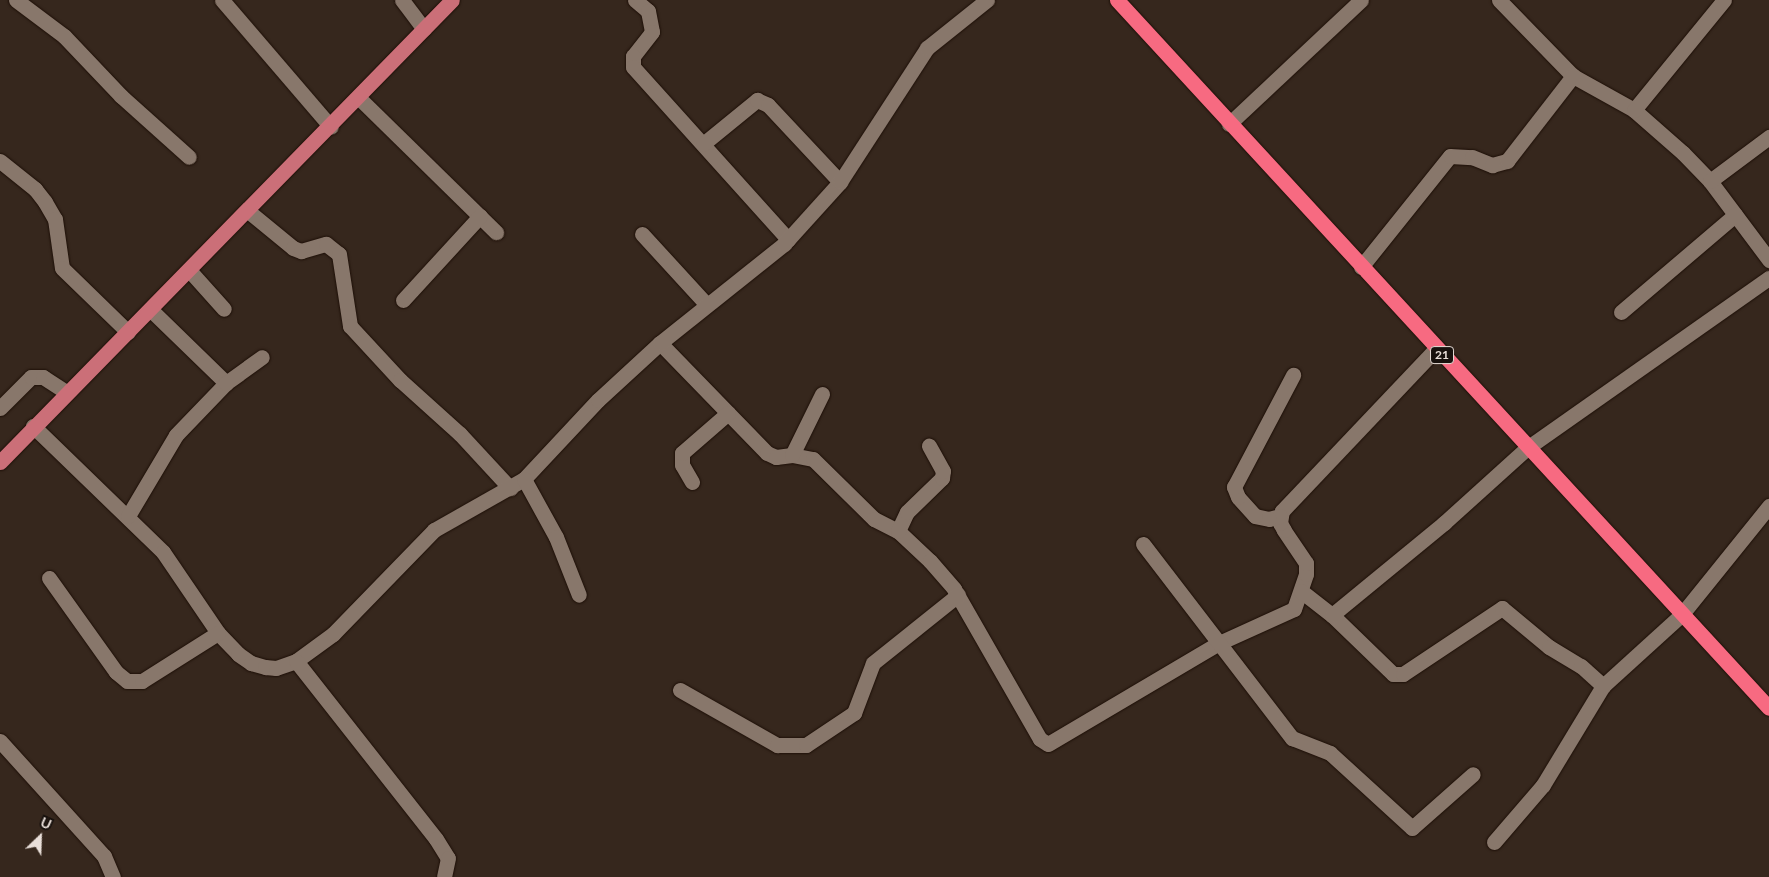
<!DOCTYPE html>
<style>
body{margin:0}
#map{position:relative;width:1769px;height:877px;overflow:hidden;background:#36271d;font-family:Lato,sans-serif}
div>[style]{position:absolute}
.roads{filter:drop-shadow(0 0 1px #1d0f07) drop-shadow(0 0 1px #1d0f07)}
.minor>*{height:15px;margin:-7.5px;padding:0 7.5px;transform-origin:7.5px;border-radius:7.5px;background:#88776b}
.major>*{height:15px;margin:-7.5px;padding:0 7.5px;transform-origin:7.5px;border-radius:7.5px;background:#cb6f78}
.highway>*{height:15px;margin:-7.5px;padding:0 7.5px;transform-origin:7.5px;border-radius:7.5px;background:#f76a81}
span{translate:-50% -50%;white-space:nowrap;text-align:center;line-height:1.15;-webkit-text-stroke:5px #18110d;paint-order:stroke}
.shield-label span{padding:1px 4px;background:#18110d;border:1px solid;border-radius:4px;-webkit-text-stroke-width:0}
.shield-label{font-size:12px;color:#e9dfd9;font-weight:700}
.north{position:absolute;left:15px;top:812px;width:50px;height:50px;-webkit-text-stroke:4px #18110d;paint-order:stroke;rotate:24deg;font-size:14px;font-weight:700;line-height:20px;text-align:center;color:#e9dfd9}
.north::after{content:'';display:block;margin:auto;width:18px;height:22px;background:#e9dfd9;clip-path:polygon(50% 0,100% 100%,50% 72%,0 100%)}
</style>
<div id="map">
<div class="roads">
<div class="minor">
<div style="left:16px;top:0;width:60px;rotate:36.9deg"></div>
<div style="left:64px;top:36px;width:83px;rotate:46.5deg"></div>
<div style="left:121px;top:96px;width:91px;rotate:41.9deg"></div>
<div style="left:222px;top:0;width:167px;rotate:49.4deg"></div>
<div style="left:402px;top:0;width:36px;rotate:53deg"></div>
<div style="left:635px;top:0;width:17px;rotate:40deg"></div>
<div style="left:648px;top:11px;width:21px;rotate:79deg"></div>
<div style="left:652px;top:32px;width:31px;rotate:128deg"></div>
<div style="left:633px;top:56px;width:11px;rotate:90deg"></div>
<div style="left:633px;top:67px;width:232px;rotate:48deg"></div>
<div style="left:1499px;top:0;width:106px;rotate:45.8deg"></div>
<div style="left:1573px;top:76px;width:70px;rotate:29.1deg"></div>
<div style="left:1634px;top:110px;width:65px;rotate:41.3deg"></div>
<div style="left:1683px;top:153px;width:39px;rotate:46deg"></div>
<div style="left:1710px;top:181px;width:99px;rotate:53.2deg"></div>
<div style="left:359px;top:98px;width:192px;rotate:44.4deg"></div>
<div style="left:1634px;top:110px;width:142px;rotate:-50.7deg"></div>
<div style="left:1229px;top:124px;width:181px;rotate:-43.2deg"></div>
<div style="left:703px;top:144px;width:70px;rotate:-39.2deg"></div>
<div style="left:757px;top:100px;width:12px;rotate:24deg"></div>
<div style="left:768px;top:105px;width:105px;rotate:46.9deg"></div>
<div style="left:0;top:161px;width:45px;rotate:38.7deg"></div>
<div style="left:35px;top:189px;width:16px;rotate:52deg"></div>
<div style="left:45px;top:202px;width:20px;rotate:60deg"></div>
<div style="left:55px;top:219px;width:49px;rotate:81.9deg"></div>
<div style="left:62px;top:268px;width:92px;rotate:44.1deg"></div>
<div style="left:1710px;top:181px;width:74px;rotate:-36.7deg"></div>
<div style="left:248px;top:211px;width:58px;rotate:39.4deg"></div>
<div style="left:293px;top:248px;width:9px;rotate:21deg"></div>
<div style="left:301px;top:251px;width:26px;rotate:-16deg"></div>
<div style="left:326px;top:244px;width:16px;rotate:38deg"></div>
<div style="left:339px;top:254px;width:73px;rotate:81.3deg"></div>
<div style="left:350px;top:326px;width:74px;rotate:47.2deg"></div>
<div style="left:400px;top:380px;width:81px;rotate:42deg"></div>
<div style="left:460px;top:434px;width:74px;rotate:47.2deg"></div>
<div style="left:642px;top:234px;width:96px;rotate:47.5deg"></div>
<div style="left:1361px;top:267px;width:142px;rotate:-51.3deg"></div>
<div style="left:1450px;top:156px;width:22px;rotate:3deg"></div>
<div style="left:1472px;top:157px;width:22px;rotate:22deg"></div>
<div style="left:1492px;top:165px;width:16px;rotate:-15deg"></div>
<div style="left:1507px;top:161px;width:108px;rotate:-52.2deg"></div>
<div style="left:189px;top:270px;width:52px;rotate:48.1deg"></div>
<div style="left:403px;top:300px;width:114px;rotate:-47.5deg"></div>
<div style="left:151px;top:310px;width:105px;rotate:44.2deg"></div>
<div style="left:1621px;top:312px;width:150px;rotate:-40.4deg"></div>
<div style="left:660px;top:343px;width:153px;rotate:45.8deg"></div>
<div style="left:767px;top:453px;width:10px;rotate:24deg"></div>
<div style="left:776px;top:457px;width:16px;rotate:-7deg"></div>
<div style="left:792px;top:455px;width:21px;rotate:11deg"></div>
<div style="left:813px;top:459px;width:86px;rotate:44.5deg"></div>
<div style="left:874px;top:519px;width:27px;rotate:27deg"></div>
<div style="left:898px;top:531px;width:44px;rotate:43.2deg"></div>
<div style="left:930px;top:561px;width:37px;rotate:49deg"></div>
<div style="left:954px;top:589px;width:173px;rotate:60.2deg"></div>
<div style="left:1040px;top:739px;width:9px;rotate:32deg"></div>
<div style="left:1048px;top:744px;width:199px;rotate:-30.6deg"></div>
<div style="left:1219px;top:643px;width:82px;rotate:-24.4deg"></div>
<div style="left:1294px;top:609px;width:37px;rotate:-71deg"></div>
<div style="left:1306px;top:574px;width:11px;rotate:-90deg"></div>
<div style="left:1306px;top:563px;width:40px;rotate:-124deg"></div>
<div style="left:1284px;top:530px;width:8px;rotate:-120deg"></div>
<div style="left:1280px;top:523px;width:12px;rotate:-81deg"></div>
<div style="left:1282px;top:511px;width:224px;rotate:-46.5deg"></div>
<div style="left:0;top:408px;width:44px;rotate:-45deg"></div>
<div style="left:31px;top:377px;width:12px"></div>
<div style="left:43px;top:377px;width:27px;rotate:33deg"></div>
<div style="left:33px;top:426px;width:181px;rotate:44.1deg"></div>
<div style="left:163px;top:552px;width:98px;rotate:55.8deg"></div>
<div style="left:218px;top:633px;width:29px;rotate:46deg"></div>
<div style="left:238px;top:654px;width:16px;rotate:35deg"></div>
<div style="left:251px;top:663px;width:15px;rotate:16deg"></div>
<div style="left:265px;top:667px;width:11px;rotate:5deg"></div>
<div style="left:276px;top:668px;width:21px;rotate:-19deg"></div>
<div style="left:296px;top:661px;width:46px;rotate:-36.1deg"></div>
<div style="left:333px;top:634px;width:145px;rotate:-45.8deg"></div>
<div style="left:434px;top:530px;width:103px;rotate:-29.5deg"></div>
<div style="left:524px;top:479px;width:108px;rotate:-46.9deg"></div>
<div style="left:598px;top:400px;width:84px;rotate:-42.6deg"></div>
<div style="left:660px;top:343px;width:159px;rotate:-38.6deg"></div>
<div style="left:784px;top:244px;width:84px;rotate:-47.9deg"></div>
<div style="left:840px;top:182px;width:160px;rotate:-57deg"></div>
<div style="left:927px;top:48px;width:77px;rotate:-38.7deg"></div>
<div style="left:792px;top:455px;width:68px;rotate:-63.8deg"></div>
<div style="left:524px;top:479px;width:66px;rotate:61.1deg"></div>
<div style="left:556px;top:537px;width:62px;rotate:68.4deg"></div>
<div style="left:692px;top:482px;width:20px;rotate:-120deg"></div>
<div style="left:682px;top:465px;width:12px;rotate:-90deg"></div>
<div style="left:682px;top:453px;width:61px;rotate:-41deg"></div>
<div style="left:128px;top:516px;width:94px;rotate:-59.3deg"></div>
<div style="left:176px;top:435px;width:72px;rotate:-46.1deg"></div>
<div style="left:226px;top:383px;width:44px;rotate:-35.8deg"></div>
<div style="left:1280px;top:516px;width:11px;rotate:165deg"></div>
<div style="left:1269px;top:519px;width:14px;rotate:-168deg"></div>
<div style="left:1255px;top:516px;width:25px;rotate:-132deg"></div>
<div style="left:1238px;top:497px;width:11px;rotate:-112deg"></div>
<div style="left:1234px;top:487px;width:127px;rotate:-62.2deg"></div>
<div style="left:898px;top:531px;width:21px;rotate:-65deg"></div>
<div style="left:907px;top:512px;width:49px;rotate:-44.2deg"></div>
<div style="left:942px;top:478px;width:7px;rotate:-82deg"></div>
<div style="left:943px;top:471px;width:29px;rotate:-119deg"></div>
<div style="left:1143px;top:544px;width:245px;rotate:52.5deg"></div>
<div style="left:1292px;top:738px;width:41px;rotate:21.5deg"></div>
<div style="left:1330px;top:753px;width:111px;rotate:42.4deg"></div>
<div style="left:1412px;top:828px;width:81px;rotate:-41.5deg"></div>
<div style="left:49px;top:578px;width:115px;rotate:54.5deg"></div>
<div style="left:116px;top:672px;width:14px;rotate:39deg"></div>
<div style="left:127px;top:681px;width:15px"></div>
<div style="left:142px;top:681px;width:90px;rotate:-32.3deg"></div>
<div style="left:1301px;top:591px;width:39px;rotate:38deg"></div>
<div style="left:1332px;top:615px;width:85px;rotate:44deg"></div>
<div style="left:1393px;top:674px;width:10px"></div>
<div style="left:1403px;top:674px;width:119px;rotate:-33.7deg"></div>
<div style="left:1502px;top:608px;width:61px;rotate:39.7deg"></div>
<div style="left:1549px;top:647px;width:37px;rotate:31deg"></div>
<div style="left:1581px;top:666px;width:30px;rotate:42deg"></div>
<div style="left:1332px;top:615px;width:145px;rotate:-39.4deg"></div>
<div style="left:1444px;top:523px;width:112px;rotate:-42.1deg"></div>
<div style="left:1527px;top:448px;width:296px;rotate:-35.1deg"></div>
<div style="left:296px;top:661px;width:226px;rotate:51.8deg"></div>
<div style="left:436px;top:839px;width:22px;rotate:58deg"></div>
<div style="left:448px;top:858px;width:19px;rotate:102deg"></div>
<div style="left:680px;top:690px;width:112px;rotate:29.6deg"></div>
<div style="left:777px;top:745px;width:29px"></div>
<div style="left:806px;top:745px;width:58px;rotate:-33.7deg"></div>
<div style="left:854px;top:713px;width:53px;rotate:-69.2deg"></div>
<div style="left:873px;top:663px;width:109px;rotate:-38.7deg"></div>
<div style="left:0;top:741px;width:155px;rotate:47.9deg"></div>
<div style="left:104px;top:856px;width:23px;rotate:67deg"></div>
<div style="left:1494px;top:842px;width:75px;rotate:-49.3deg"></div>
<div style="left:1543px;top:785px;width:116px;rotate:-58.8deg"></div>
<div style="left:1603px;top:686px;width:107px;rotate:-42.3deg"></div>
<div style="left:1682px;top:614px;width:139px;rotate:-51.1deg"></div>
</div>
<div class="major">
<div style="left:0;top:462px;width:646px;rotate:-45.63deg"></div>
</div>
<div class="highway">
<div style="left:1117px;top:0;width:962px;rotate:47.36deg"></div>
</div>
</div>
<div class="shield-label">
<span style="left:1442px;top:355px">21</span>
</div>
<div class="north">U</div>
</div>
